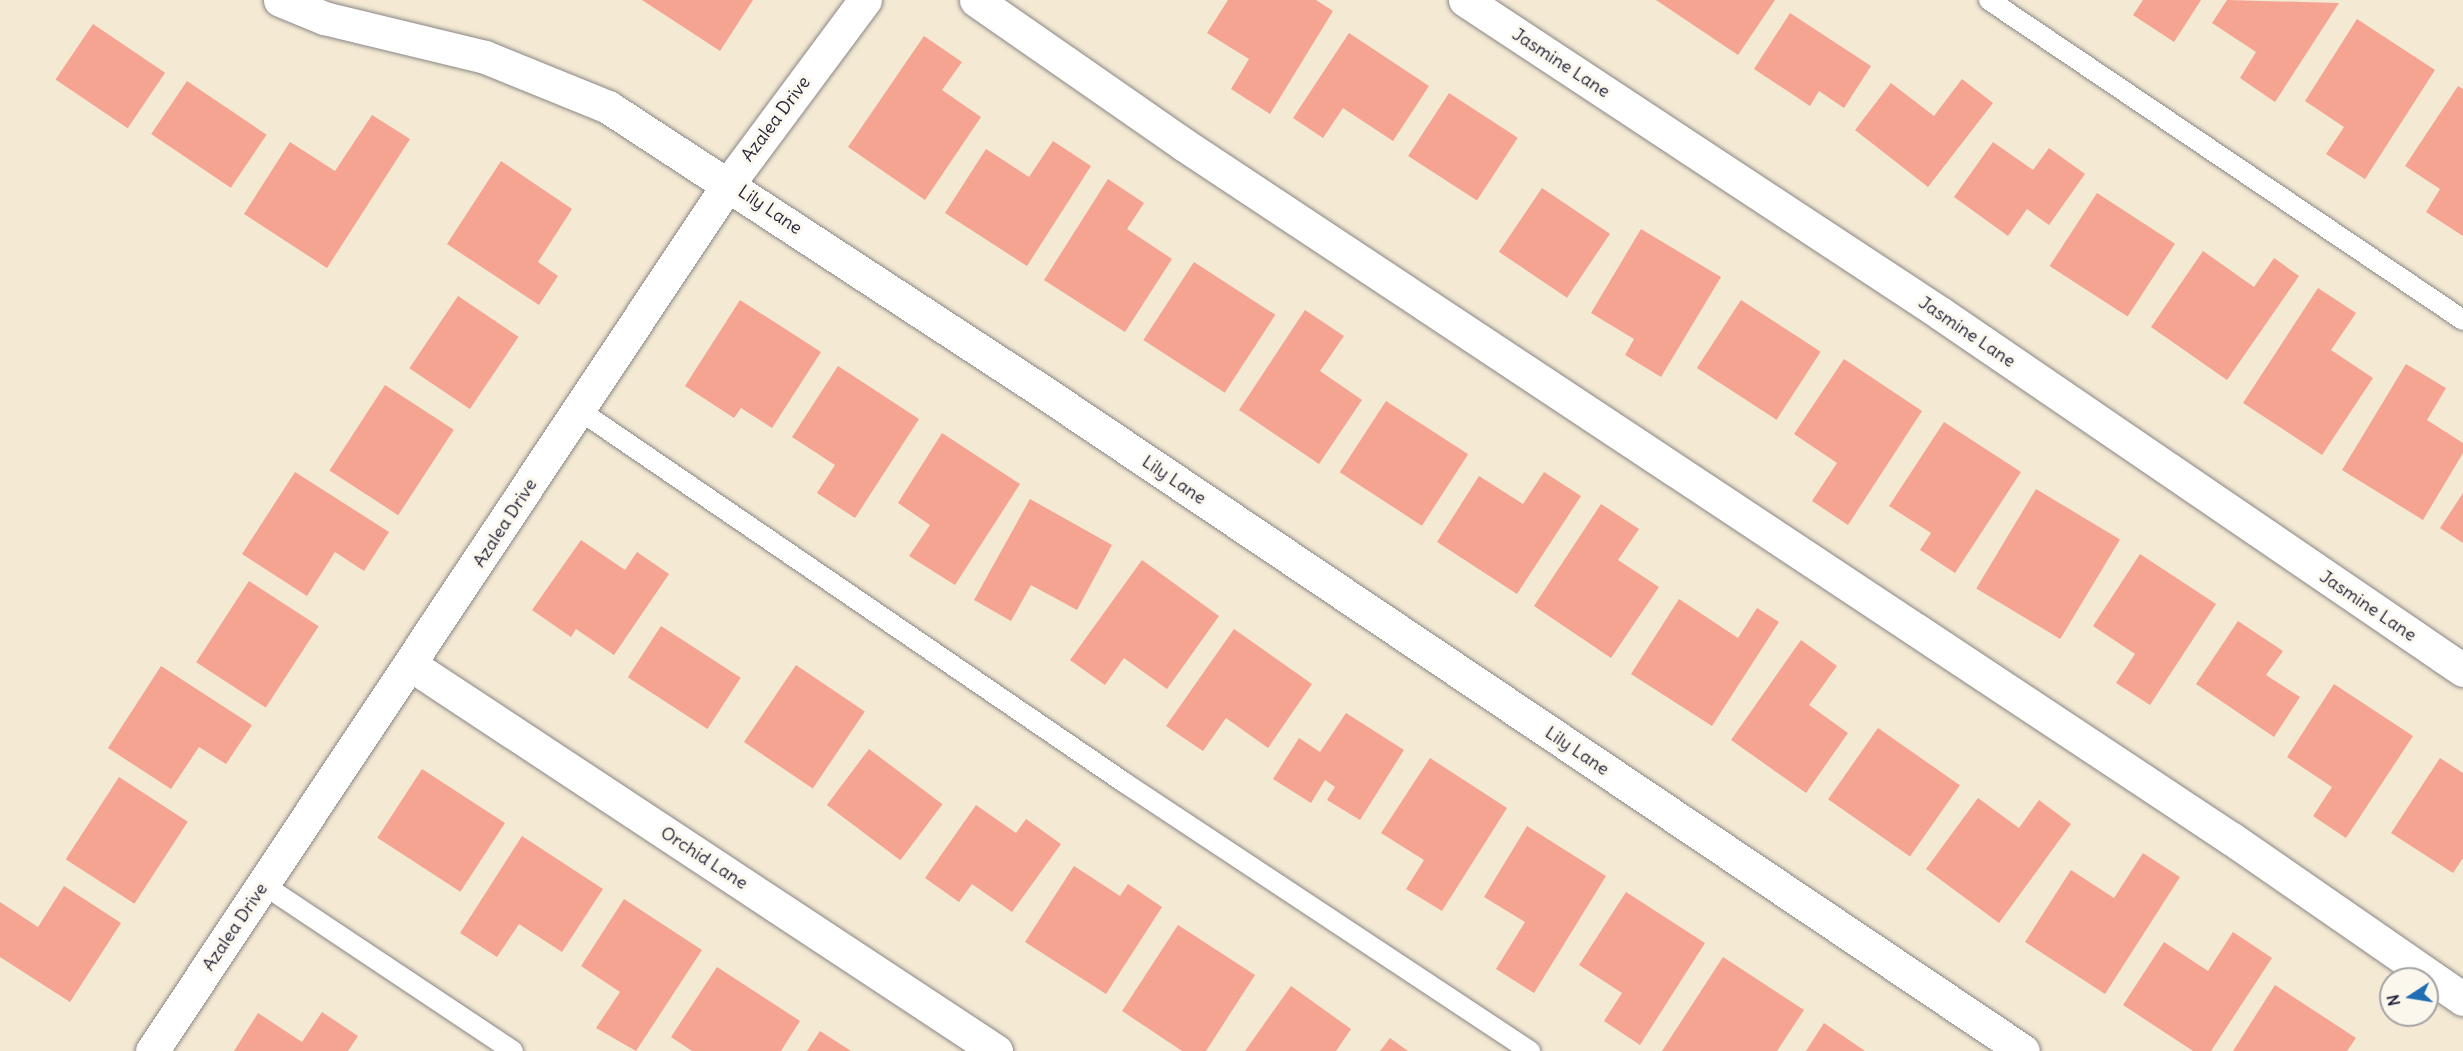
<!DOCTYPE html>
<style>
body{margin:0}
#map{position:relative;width:2463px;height:1051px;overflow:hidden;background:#f4ead3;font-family:Delius,sans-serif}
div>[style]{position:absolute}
.building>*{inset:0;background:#f4a491;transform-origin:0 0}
.roads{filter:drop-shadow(0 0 2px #8b8687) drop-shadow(0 0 2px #8b8687)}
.lane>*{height:20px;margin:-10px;padding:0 10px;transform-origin:10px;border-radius:10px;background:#fff}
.street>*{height:33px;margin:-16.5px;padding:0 16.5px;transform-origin:16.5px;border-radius:16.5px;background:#fff}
span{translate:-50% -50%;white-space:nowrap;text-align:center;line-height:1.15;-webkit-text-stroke:6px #fbf7ec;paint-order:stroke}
.street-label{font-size:18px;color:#22223b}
.north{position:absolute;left:2379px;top:967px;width:60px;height:60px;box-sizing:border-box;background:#fbf7ec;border:2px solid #a4a2a5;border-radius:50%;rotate:258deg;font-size:16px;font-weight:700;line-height:24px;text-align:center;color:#22223b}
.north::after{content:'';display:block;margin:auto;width:21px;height:27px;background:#1f6fb2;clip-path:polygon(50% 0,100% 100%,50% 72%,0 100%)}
</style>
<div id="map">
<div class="building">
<div style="clip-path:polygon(642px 0,753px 0,720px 51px)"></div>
<div style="clip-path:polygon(1228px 0,1316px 0,1333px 11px,1270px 114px,1231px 89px,1249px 59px,1207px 33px)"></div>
<div style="clip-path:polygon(1656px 0,1775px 0,1738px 55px)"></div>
<div style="clip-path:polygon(2143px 0,2201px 0,2174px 42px,2133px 15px)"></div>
<div style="clip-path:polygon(2227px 0,2339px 3px,2275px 102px,2240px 78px,2256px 52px,2212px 23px)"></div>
<div style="clip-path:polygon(1790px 13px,1871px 66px,1844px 108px,1819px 91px,1810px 106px,1754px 69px)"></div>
<div style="clip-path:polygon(2357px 19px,2435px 70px,2365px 179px,2326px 154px,2344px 127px,2305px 101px)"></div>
<div style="left:93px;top:24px;width:87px;height:67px;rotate:34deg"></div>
<div style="clip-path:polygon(1349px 33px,1429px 86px,1393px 141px,1343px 108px,1323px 138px,1293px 118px)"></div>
<div style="clip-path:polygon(924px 36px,962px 62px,942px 90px,981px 117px,925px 200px,848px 147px)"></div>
<div style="clip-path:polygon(1962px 79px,1993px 103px,1928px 187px,1855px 130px,1891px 83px,1934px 116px)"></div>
<div style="left:187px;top:81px;width:96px;height:64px;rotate:34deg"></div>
<div style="clip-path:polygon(2458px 86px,2463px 89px,2463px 236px,2426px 212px,2440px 189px,2405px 166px)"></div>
<div style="left:1449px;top:93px;width:82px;height:75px;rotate:33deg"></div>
<div style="clip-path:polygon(372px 115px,410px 139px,327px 268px,244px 214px,290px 142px,335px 171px)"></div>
<div style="clip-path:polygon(1053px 141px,1091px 166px,1027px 266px,945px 213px,986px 149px,1029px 177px)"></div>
<div style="clip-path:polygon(1993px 142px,2033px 170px,2049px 148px,2085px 174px,2049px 225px,2027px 209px,2008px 236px,1954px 197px)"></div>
<div style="clip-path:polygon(501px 161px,572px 209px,538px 262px,558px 276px,539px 305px,447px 244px)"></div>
<div style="clip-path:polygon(1108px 179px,1144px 203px,1127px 229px,1172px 259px,1125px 332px,1044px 280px)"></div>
<div style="left:1542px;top:188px;width:82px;height:77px;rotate:34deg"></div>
<div style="left:2097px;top:193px;width:93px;height:87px;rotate:33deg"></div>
<div style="clip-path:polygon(1641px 229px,1721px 277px,1661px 377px,1625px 355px,1634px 339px,1591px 313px)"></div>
<div style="clip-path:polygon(2203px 251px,2254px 287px,2274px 258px,2299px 276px,2227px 380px,2151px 327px)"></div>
<div style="left:1194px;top:262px;width:97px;height:93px;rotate:33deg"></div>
<div style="clip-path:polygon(2318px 288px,2356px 313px,2331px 350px,2373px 378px,2322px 455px,2243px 403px)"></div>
<div style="left:458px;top:296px;width:73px;height:87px;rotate:34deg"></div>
<div style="clip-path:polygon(740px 300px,821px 352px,772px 428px,741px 408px,734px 418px,685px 386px)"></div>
<div style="left:1741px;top:300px;width:95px;height:81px;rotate:33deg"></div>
<div style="clip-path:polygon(1305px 310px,1344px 336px,1320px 371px,1362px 400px,1319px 464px,1239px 410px)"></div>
<div style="clip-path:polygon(1844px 359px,1922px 411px,1848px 525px,1812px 501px,1837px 463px,1794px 434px)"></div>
<div style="clip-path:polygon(2406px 364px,2446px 388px,2427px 420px,2463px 443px,2463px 453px,2423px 520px,2342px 470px)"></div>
<div style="clip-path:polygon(838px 366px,919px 419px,855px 518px,817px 493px,835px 465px,792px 437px)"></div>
<div style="left:385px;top:385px;width:82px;height:102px;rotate:33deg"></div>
<div style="left:1386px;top:401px;width:98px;height:85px;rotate:33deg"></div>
<div style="clip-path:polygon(1944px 422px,2021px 472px,1955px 573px,1920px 550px,1931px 533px,1889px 506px)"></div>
<div style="clip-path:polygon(942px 433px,1020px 484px,955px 585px,909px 556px,930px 525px,898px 503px)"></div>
<div style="clip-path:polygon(295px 472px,389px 532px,364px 571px,335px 552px,307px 596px,242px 554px)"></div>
<div style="clip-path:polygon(1544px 472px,1581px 496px,1517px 594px,1437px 542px,1479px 476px,1523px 504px)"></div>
<div style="left:2036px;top:489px;width:98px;height:116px;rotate:31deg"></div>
<div style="clip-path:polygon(2463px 493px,2463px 543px,2440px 528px)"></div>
<div style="clip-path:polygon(1030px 499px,1112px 545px,1077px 610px,1031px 585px,1011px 621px,974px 600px)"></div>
<div style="clip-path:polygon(1601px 504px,1639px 529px,1618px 560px,1659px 587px,1611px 658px,1534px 606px)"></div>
<div style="clip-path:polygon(581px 540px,625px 570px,637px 552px,669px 574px,614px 655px,576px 629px,571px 637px,532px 610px)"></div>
<div style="clip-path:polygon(2140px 554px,2216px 604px,2150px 705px,2116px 683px,2135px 654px,2093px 626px)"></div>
<div style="clip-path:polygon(1142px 560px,1219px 616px,1167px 689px,1124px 658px,1105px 685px,1070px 660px)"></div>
<div style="left:249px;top:581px;width:83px;height:97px;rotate:33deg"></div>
<div style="clip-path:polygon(1679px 599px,1738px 638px,1757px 608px,1779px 622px,1712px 726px,1631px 674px)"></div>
<div style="clip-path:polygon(2238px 621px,2283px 651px,2266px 675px,2300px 697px,2274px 737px,2196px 684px)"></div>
<div style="left:661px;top:626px;width:95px;height:61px;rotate:33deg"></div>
<div style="clip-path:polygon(1234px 629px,1312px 684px,1268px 748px,1226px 718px,1203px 751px,1166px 726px)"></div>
<div style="clip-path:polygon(1801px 640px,1837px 666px,1809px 705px,1848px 733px,1806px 793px,1731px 740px)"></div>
<div style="left:796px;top:665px;width:83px;height:93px;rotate:34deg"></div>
<div style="clip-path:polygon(161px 666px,252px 725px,226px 764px,199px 747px,171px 789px,108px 748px)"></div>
<div style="clip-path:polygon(2334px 684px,2413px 736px,2346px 838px,2313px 816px,2332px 787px,2287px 757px)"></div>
<div style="clip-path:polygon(1346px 713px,1404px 750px,1360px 820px,1327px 800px,1335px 787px,1325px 780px,1311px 803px,1273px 779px,1299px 738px,1320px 752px)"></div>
<div style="left:1878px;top:728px;width:100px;height:87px;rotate:35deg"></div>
<div style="left:869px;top:749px;width:92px;height:70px;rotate:37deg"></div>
<div style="clip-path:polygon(1430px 758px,1507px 808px,1442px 911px,1406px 889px,1424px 860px,1381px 833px)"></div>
<div style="clip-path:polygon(2440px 758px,2463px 773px,2463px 858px,2453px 873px,2391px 833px)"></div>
<div style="left:422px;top:769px;width:99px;height:82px;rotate:33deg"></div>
<div style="left:119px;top:777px;width:82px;height:98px;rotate:33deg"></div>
<div style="clip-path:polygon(1978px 798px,2019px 828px,2039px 800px,2071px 824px,1999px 923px,1926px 869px)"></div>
<div style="clip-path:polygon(976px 805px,1016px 833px,1026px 819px,1061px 844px,1012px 912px,972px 884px,959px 902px,925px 878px)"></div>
<div style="clip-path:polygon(1527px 826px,1606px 876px,1534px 993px,1496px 969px,1525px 922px,1484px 897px)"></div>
<div style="clip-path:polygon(522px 836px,603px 889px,562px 952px,519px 924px,497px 957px,460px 933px)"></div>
<div style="clip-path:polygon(2143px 853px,2180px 877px,2105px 994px,2025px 942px,2071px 870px,2114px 898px)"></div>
<div style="clip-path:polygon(1074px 866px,1120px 896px,1128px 884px,1162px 907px,1106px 994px,1025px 942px)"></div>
<div style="clip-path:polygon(64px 886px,121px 923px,70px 1002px,0 957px,0 902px,38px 927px)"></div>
<div style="clip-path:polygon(1626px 892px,1705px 943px,1640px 1045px,1604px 1021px,1622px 993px,1579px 965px)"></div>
<div style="clip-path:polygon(624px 899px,702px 950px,636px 1051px,596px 1028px,620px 992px,581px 966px)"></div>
<div style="clip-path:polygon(1178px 925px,1255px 975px,1206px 1051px,1182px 1051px,1122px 1011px)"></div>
<div style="clip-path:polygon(2233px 932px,2272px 958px,2211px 1051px,2193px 1051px,2123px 1005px,2164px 942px,2208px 971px)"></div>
<div style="clip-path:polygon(1723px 957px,1804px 1010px,1777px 1051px,1662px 1051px)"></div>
<div style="clip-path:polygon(717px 967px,800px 1021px,781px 1051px,692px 1051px,671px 1037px)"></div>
<div style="clip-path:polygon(2275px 985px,2356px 1038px,2347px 1051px,2233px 1051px)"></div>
<div style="clip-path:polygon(1291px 986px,1351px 1029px,1336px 1051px,1245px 1051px)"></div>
<div style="clip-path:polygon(322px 1012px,358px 1036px,348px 1051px,234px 1051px,258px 1013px,302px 1042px)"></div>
<div style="clip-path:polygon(1824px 1023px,1865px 1051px,1806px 1051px)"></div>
<div style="clip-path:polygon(820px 1031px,851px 1051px,807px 1051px)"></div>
<div style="clip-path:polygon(1390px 1038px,1408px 1051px,1380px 1051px)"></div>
</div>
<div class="roads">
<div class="lane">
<div style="left:1989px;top:0;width:572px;rotate:34.02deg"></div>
<div style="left:579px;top:410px;width:661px;rotate:34.34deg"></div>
<div style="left:1125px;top:783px;width:486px;rotate:33.5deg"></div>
<div style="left:264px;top:885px;width:299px;rotate:33.7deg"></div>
</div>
<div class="street">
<div style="left:280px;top:0;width:48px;rotate:22.2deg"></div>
<div style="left:324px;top:18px;width:166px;rotate:13.6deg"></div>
<div style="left:485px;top:57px;width:133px;rotate:22.1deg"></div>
<div style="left:608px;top:107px;width:519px;rotate:33.2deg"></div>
<div style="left:1042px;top:391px;width:1182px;rotate:33.93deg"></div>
<div style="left:976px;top:0;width:252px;rotate:34.8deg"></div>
<div style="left:1183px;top:144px;width:1258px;rotate:33.53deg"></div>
<div style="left:2232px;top:839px;width:281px;rotate:34.7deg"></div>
<div style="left:1465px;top:0;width:569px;rotate:33.38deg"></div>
<div style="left:1940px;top:313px;width:633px;rotate:34.32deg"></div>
<div style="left:411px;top:665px;width:701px;rotate:33.42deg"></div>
<div style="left:152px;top:1051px;width:1042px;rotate:-56.39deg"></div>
<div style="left:729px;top:183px;width:228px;rotate:-53.4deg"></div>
</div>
</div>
<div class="street-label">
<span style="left:1561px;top:63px;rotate:33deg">Jasmine Lane</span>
<span style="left:776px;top:119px;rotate:-53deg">Azalea Drive</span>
<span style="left:770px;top:210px;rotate:34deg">Lily Lane</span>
<span style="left:1967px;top:332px;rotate:34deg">Jasmine Lane</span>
<span style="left:1174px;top:480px;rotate:34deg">Lily Lane</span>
<span style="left:505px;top:523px;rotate:-57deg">Azalea Drive</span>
<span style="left:2368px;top:606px;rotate:34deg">Jasmine Lane</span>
<span style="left:1577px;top:751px;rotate:34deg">Lily Lane</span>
<span style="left:704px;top:858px;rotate:33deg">Orchid Lane</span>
<span style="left:235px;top:927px;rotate:-56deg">Azalea Drive</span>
</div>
<div class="north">N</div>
</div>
